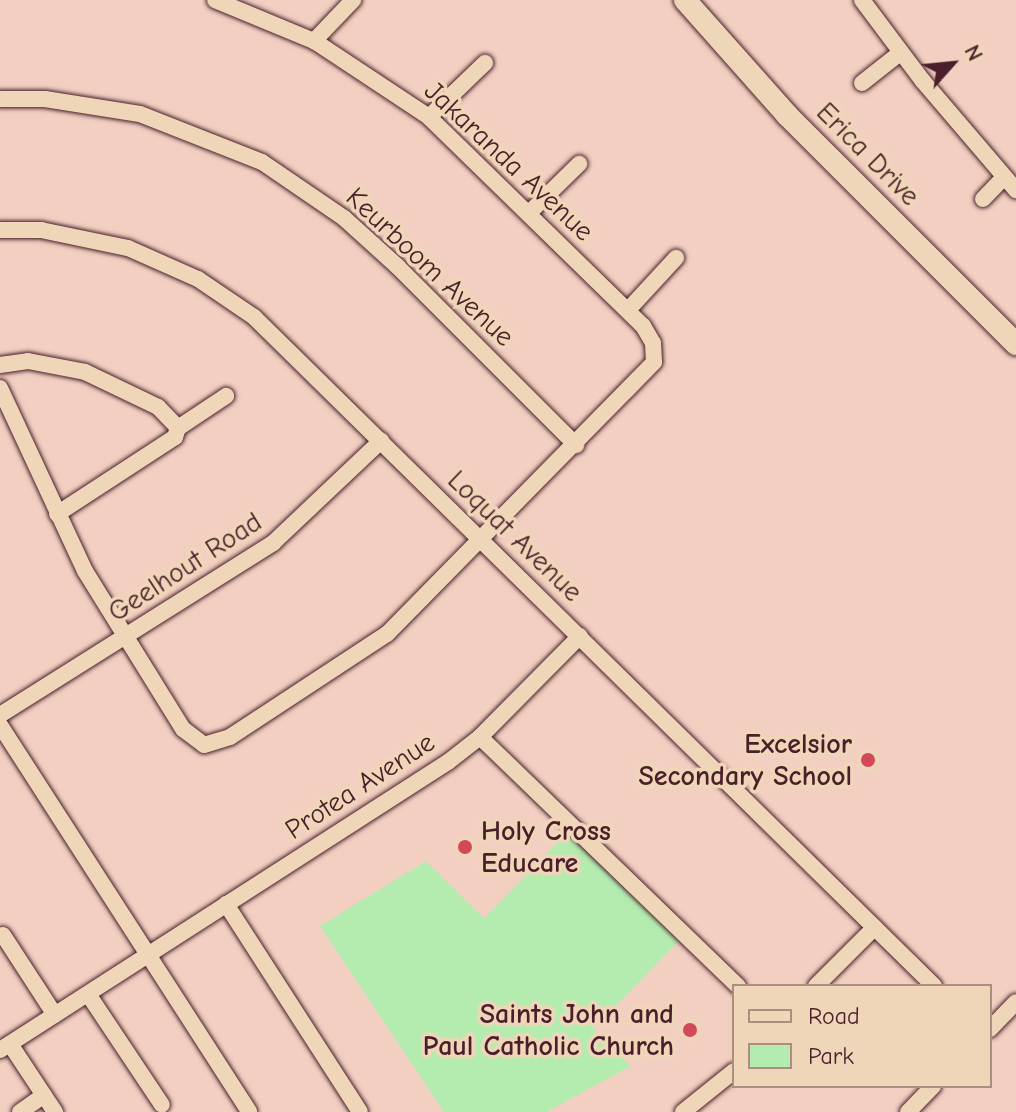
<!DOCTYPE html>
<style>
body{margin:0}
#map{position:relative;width:1016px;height:1112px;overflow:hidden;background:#f2cfc1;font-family:"Comic Neue",sans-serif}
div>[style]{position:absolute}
.green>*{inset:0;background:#b4ecb0}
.roads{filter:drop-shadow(0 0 2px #4a1f2b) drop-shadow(0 0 2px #4a1f2b)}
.street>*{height:16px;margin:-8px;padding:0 8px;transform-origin:8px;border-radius:8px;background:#f0d6b8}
.secondary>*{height:22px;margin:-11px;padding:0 11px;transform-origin:11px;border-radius:11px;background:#f0d6b8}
.dots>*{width:22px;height:22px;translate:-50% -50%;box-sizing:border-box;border:4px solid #f0d6b8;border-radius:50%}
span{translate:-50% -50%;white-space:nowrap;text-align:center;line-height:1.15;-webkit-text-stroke:7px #f0d6b8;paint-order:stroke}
.street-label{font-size:28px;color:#4a1f2b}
.poi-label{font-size:28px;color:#4a1f2b;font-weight:700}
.right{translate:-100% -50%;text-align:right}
.left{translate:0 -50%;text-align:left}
.legend{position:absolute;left:732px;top:984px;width:260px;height:104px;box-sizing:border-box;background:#f0d6b8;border:2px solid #ae8d80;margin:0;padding:10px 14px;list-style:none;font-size:24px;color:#4a1f2b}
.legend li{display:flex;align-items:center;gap:16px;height:40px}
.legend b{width:40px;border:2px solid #ae8d80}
.north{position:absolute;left:912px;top:24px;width:80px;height:80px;-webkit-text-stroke:6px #f0d6b8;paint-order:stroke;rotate:63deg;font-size:22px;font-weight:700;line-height:32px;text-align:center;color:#4a1f2b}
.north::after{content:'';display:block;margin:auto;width:28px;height:36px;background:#4a1f2b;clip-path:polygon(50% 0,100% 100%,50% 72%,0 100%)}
</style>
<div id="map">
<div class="green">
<div style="clip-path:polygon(573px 827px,685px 935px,593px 1029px,631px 1066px,546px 1112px,444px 1112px,320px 926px,426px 861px,484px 918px)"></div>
</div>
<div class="roads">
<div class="street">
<div style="left:862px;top:0;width:100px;rotate:53.1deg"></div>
<div style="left:922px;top:80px;width:145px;rotate:49.5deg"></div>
<div style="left:314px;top:41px;width:57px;rotate:-46.4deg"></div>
<div style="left:862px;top:83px;width:48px;rotate:-38.3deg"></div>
<div style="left:0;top:99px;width:45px"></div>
<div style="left:45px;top:99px;width:96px;rotate:9deg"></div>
<div style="left:140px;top:114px;width:131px;rotate:21.5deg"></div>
<div style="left:262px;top:162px;width:99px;rotate:34.3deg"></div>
<div style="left:344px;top:218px;width:73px;rotate:42.2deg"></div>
<div style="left:398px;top:267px;width:252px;rotate:45deg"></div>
<div style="left:429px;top:117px;width:78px;rotate:-44deg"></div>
<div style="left:983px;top:199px;width:30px;rotate:-46deg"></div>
<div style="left:530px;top:212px;width:69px;rotate:-44.4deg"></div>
<div style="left:0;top:230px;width:41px"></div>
<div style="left:41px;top:230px;width:89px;rotate:11.7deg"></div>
<div style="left:128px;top:248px;width:77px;rotate:23.9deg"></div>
<div style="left:198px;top:279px;width:68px;rotate:34.2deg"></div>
<div style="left:254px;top:317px;width:954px;rotate:44.53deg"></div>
<div style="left:628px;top:310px;width:71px;rotate:-47.3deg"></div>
<div style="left:0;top:365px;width:28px;rotate:-8deg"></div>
<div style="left:28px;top:361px;width:58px;rotate:10.9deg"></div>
<div style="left:85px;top:372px;width:81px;rotate:25.6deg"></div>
<div style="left:158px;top:407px;width:29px;rotate:46deg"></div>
<div style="left:0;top:388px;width:202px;rotate:65.1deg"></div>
<div style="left:85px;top:571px;width:186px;rotate:58.2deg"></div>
<div style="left:183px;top:729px;width:26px;rotate:37deg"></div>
<div style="left:204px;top:745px;width:27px;rotate:-17deg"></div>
<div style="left:230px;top:737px;width:188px;rotate:-33.3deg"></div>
<div style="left:387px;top:634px;width:381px;rotate:-45.5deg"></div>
<div style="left:654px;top:362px;width:19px;rotate:-93deg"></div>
<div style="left:653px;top:343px;width:20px;rotate:-120deg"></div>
<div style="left:643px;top:326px;width:299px;rotate:-135.7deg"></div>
<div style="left:429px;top:117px;width:138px;rotate:-146.5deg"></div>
<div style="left:314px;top:41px;width:107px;rotate:-157.5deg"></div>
<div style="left:57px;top:514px;width:141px;rotate:-33.1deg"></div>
<div style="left:175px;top:437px;width:9px;rotate:-72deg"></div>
<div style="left:178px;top:428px;width:58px;rotate:-33.7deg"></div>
<div style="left:0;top:715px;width:323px;rotate:-32.2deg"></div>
<div style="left:273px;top:543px;width:149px;rotate:-43.4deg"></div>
<div style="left:0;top:725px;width:460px;rotate:57.2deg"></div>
<div style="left:480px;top:737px;width:359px;rotate:44deg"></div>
<div style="left:226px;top:904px;width:247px;rotate:57.2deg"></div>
<div style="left:3px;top:935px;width:95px;rotate:57deg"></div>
<div style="left:816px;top:986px;width:83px;rotate:-45deg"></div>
<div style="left:88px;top:994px;width:133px;rotate:56.3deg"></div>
<div style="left:990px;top:1029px;width:37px;rotate:-46deg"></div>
<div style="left:10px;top:1044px;width:82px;rotate:56.5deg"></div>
<div style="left:0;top:1050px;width:533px;rotate:-32.74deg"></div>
<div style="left:448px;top:762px;width:41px;rotate:-38deg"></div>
<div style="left:480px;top:737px;width:142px;rotate:-45.3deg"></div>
<div style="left:20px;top:1112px;width:29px;rotate:-35deg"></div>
<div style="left:683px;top:1112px;width:65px;rotate:-38.8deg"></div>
<div style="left:908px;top:1112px;width:36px;rotate:-46deg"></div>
</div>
<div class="secondary">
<div style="left:685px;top:0;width:154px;rotate:48.4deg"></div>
<div style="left:787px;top:115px;width:324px;rotate:45deg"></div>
</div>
</div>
<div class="dots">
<div style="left:868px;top:760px;background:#d1495b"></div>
<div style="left:465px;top:847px;background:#d1495b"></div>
<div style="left:690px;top:1030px;background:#d1495b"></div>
</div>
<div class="street-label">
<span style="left:868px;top:154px;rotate:45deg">Erica Drive</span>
<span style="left:509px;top:161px;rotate:43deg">Jakaranda Avenue</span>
<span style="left:430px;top:267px;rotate:43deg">Keurboom Avenue</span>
<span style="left:515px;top:536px;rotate:44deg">Loquat Avenue</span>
<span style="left:185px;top:567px;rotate:-33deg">Geelhout Road</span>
<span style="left:360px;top:786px;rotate:-33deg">Protea Avenue</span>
</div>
<div class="poi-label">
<span class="right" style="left:852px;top:760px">Excelsior<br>Secondary School</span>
<span class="left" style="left:481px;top:847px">Holy Cross<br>Educare</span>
<span class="right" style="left:674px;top:1030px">Saints John and<br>Paul Catholic Church</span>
</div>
<ul class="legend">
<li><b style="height:10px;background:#f0d6b8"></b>Road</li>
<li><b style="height:22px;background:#b4ecb0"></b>Park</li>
</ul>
<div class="north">N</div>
</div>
